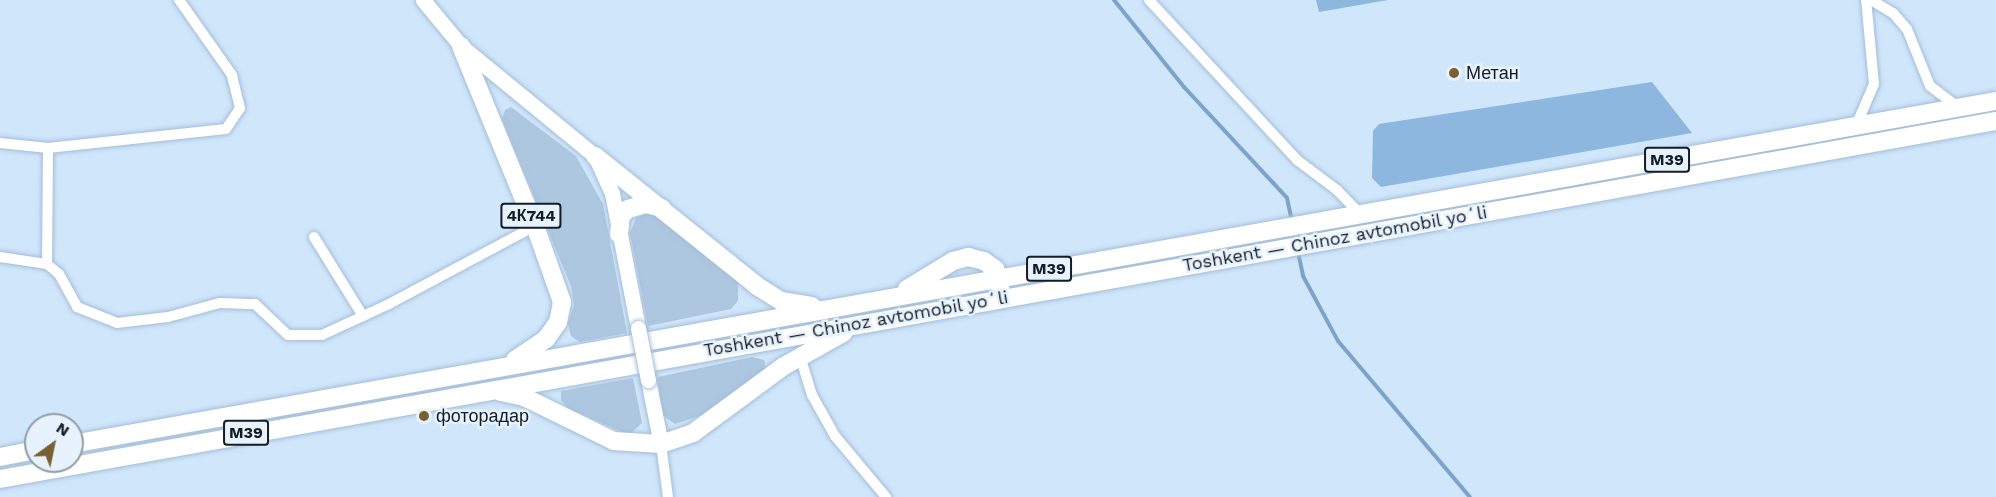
<!DOCTYPE html>
<meta charset="utf-8">
<style>
body{margin:0}
#map{position:relative;width:1996px;height:497px;overflow:hidden;background:#d0e6fb;font-family:"Work Sans",sans-serif}
div>[style]{position:absolute}
.green>*{inset:0;background:#aec7e0}
.forest>*{inset:0;background:#8eb7df}
.stream>*{height:4px;margin:-2px;padding:0 2px;transform-origin:2px;border-radius:2px;background:#7ca4cb}
.roads{filter:drop-shadow(0 0 2px #a4bed8) drop-shadow(0 0 2px #a4bed8)}
.minor>*{height:10px;margin:-5px;padding:0 5px;transform-origin:5px;border-radius:5px;background:#fff}
.secondary>*{height:15px;margin:-7.5px;padding:0 7.5px;transform-origin:7.5px;border-radius:7.5px;background:#fff}
.trunk>*{height:18px;margin:-9px;padding:0 9px;transform-origin:9px;border-radius:9px;background:#fff}
.bridges{filter:drop-shadow(0 0 2px #a4bed8) drop-shadow(0 0 2px #a4bed8)}
.secondary-bridge>*{height:15px;margin:-7.5px;padding:0 7.5px;transform-origin:7.5px;border-radius:7.5px;background:#fff}
.dots>*{width:16px;height:16px;translate:-50% -50%;box-sizing:border-box;border:3px solid #e7f2fc;border-radius:50%}
span{translate:-50% -50%;white-space:nowrap;text-align:center;line-height:1.15;-webkit-text-stroke:5px #e7f2fc;paint-order:stroke}
.shield-label span{padding:2px 4px;background:#e7f2fc;border:2px solid;border-radius:4px;-webkit-text-stroke-width:0}
.shield-label{font-size:16px;color:#131d26;font-weight:700}
.poi-label{font-size:18px;color:#131d26}
.left{translate:0 -50%;text-align:left}
.street-label{font-size:18px;color:#131d26}
.north{position:absolute;left:24px;top:413px;width:60px;height:60px;box-sizing:border-box;background:#e7f2fc;border:2px solid #929da6;border-radius:50%;rotate:33deg;font-size:16px;font-weight:700;line-height:24px;text-align:center;color:#131d26}
.north::after{content:'';display:block;margin:auto;width:21px;height:27px;background:#786031;clip-path:polygon(50% 0,100% 100%,50% 72%,0 100%)}
</style>
<div id="map">
<div class="green">
<div style="clip-path:polygon(511px 107px,576px 156px,603px 204px,627px 333px,580px 342px,571px 336px,568px 324px,574px 305px,571px 286px,502px 119px,505px 110px)"></div>
<div style="clip-path:polygon(652px 211px,738px 282px,738px 301px,731px 309px,648px 326px,630px 233px,636px 218px)"></div>
<div style="clip-path:polygon(752px 357px,764px 360px,766px 370px,700px 416px,675px 424px,661px 414px,658px 377px)"></div>
<div style="clip-path:polygon(633px 378px,642px 423px,629px 435px,568px 408px,561px 400px,561px 391px)"></div>
</div>
<div class="forest">
<div style="clip-path:polygon(1316px 0,1388px 0,1319px 12px)"></div>
<div style="clip-path:polygon(1652px 82px,1692px 133px,1381px 187px,1372px 178px,1373px 131px,1379px 124px)"></div>
</div>
<div class="stream">
<div style="left:1114px;top:0;width:112px;rotate:51.2deg"></div>
<div style="left:1184px;top:87px;width:151px;rotate:47.1deg"></div>
<div style="left:1287px;top:198px;width:24px;rotate:78deg"></div>
<div style="left:1298px;top:252px;width:25px;rotate:78deg"></div>
<div style="left:1303px;top:276px;width:74px;rotate:61.7deg"></div>
<div style="left:1338px;top:341px;width:204px;rotate:49.8deg"></div>
</div>
<div class="roads">
<div class="minor">
<div style="left:1149px;top:0;width:218px;rotate:47.2deg"></div>
<div style="left:1297px;top:160px;width:50px;rotate:36.9deg"></div>
<div style="left:1337px;top:190px;width:33px;rotate:46deg"></div>
<div style="left:1871px;top:0;width:26px;rotate:31deg"></div>
<div style="left:1893px;top:13px;width:21px;rotate:49deg"></div>
<div style="left:1907px;top:29px;width:61px;rotate:68deg"></div>
<div style="left:1930px;top:86px;width:35px;rotate:37deg"></div>
<div style="left:1856px;top:126px;width:46px;rotate:-66.8deg"></div>
<div style="left:1874px;top:84px;width:84px;rotate:-95.4deg"></div>
<div style="left:0;top:143px;width:48px;rotate:5.9deg"></div>
<div style="left:48px;top:148px;width:179px;rotate:-6.1deg"></div>
<div style="left:226px;top:129px;width:25px;rotate:-56deg"></div>
<div style="left:240px;top:108px;width:34px;rotate:-104deg"></div>
<div style="left:232px;top:75px;width:92px;rotate:-125.2deg"></div>
<div style="left:314px;top:237px;width:93px;rotate:58.2deg"></div>
<div style="left:0;top:257px;width:48px;rotate:8.5deg"></div>
<div style="left:47px;top:264px;width:16px;rotate:40deg"></div>
<div style="left:59px;top:274px;width:38px;rotate:61deg"></div>
<div style="left:77px;top:307px;width:43px;rotate:21.8deg"></div>
<div style="left:117px;top:323px;width:51px;rotate:-6.7deg"></div>
<div style="left:168px;top:317px;width:54px;rotate:-15.1deg"></div>
<div style="left:220px;top:303px;width:35px;rotate:2deg"></div>
<div style="left:255px;top:304px;width:45px;rotate:43.2deg"></div>
<div style="left:288px;top:335px;width:34px"></div>
<div style="left:322px;top:335px;width:74px;rotate:-24.8deg"></div>
<div style="left:389px;top:304px;width:166px;rotate:-28.1deg"></div>
<div style="left:47px;top:264px;width:116px;rotate:-89.5deg"></div>
<div style="left:800px;top:356px;width:41px;rotate:72.9deg"></div>
<div style="left:812px;top:395px;width:47px;rotate:60.7deg"></div>
<div style="left:835px;top:436px;width:80px;rotate:50.1deg"></div>
<div style="left:661px;top:444px;width:53px;rotate:82.5deg"></div>
</div>
<div class="secondary">
<div style="left:423px;top:0;width:60px;rotate:50.4deg"></div>
<div style="left:461px;top:46px;width:173px;rotate:39.4deg"></div>
<div style="left:595px;top:156px;width:41px;rotate:65.3deg"></div>
<div style="left:612px;top:193px;width:137px;rotate:79.1deg"></div>
<div style="left:648px;top:380px;width:65px;rotate:78.5deg"></div>
</div>
<div class="trunk">
<div style="left:461px;top:46px;width:195px;rotate:67.7deg"></div>
<div style="left:535px;top:226px;width:81px;rotate:70.4deg"></div>
<div style="left:562px;top:302px;width:20px;rotate:101deg"></div>
<div style="left:558px;top:322px;width:21px;rotate:125deg"></div>
<div style="left:546px;top:339px;width:37px;rotate:146deg"></div>
<div style="left:595px;top:156px;width:208px;rotate:38.7deg"></div>
<div style="left:757px;top:286px;width:28px;rotate:32deg"></div>
<div style="left:781px;top:301px;width:31px;rotate:9deg"></div>
<div style="left:619px;top:234px;width:18px;rotate:-84deg"></div>
<div style="left:621px;top:216px;width:10px;rotate:-45deg"></div>
<div style="left:628px;top:209px;width:19px;rotate:-16deg"></div>
<div style="left:646px;top:204px;width:16px;rotate:14deg"></div>
<div style="left:907px;top:289px;width:54px;rotate:-31.3deg"></div>
<div style="left:953px;top:261px;width:16px;rotate:-15deg"></div>
<div style="left:968px;top:257px;width:16px;rotate:14deg"></div>
<div style="left:984px;top:261px;width:14px;rotate:36deg"></div>
<div style="left:995px;top:269px;width:19px;rotate:74deg"></div>
<div style="left:501px;top:392px;width:24px;rotate:12deg"></div>
<div style="left:524px;top:397px;width:100px;rotate:26.1deg"></div>
<div style="left:614px;top:441px;width:47px;rotate:3.7deg"></div>
<div style="left:661px;top:444px;width:34px;rotate:-19deg"></div>
<div style="left:693px;top:433px;width:113px;rotate:-36.4deg"></div>
<div style="left:784px;top:366px;width:68px;rotate:-29.2deg"></div>
<div style="left:72px;top:444px;width:1954px;rotate:-10.11deg"></div>
<div style="left:0;top:457px;width:37px;rotate:-11deg"></div>
<div style="left:0;top:479px;width:2028px;rotate:-10.17deg"></div>
</div>
</div>
<div class="bridges">
<div class="secondary-bridge">
<div style="left:638px;top:328px;width:53px;rotate:79.1deg"></div>
</div>
</div>
<div class="dots">
<div style="left:1454px;top:73px;background:#786031"></div>
<div style="left:424px;top:416px;background:#786031"></div>
</div>
<div class="shield-label">
<span style="left:1667px;top:160px">M39</span>
<span style="left:531px;top:216px">4К744</span>
<span style="left:1049px;top:269px">M39</span>
<span style="left:246px;top:433px">M39</span>
</div>
<div class="poi-label">
<span class="left" style="left:1466px;top:73px">Метан</span>
<span class="left" style="left:436px;top:416px">фоторадар</span>
</div>
<div class="street-label">
<span style="left:1335px;top:239px;rotate:-10deg">Toshkent — Chinoz avtomobil yoʻli</span>
<span style="left:856px;top:324px;rotate:-10deg">Toshkent — Chinoz avtomobil yoʻli</span>
</div>
<div class="north">N</div>
</div>
